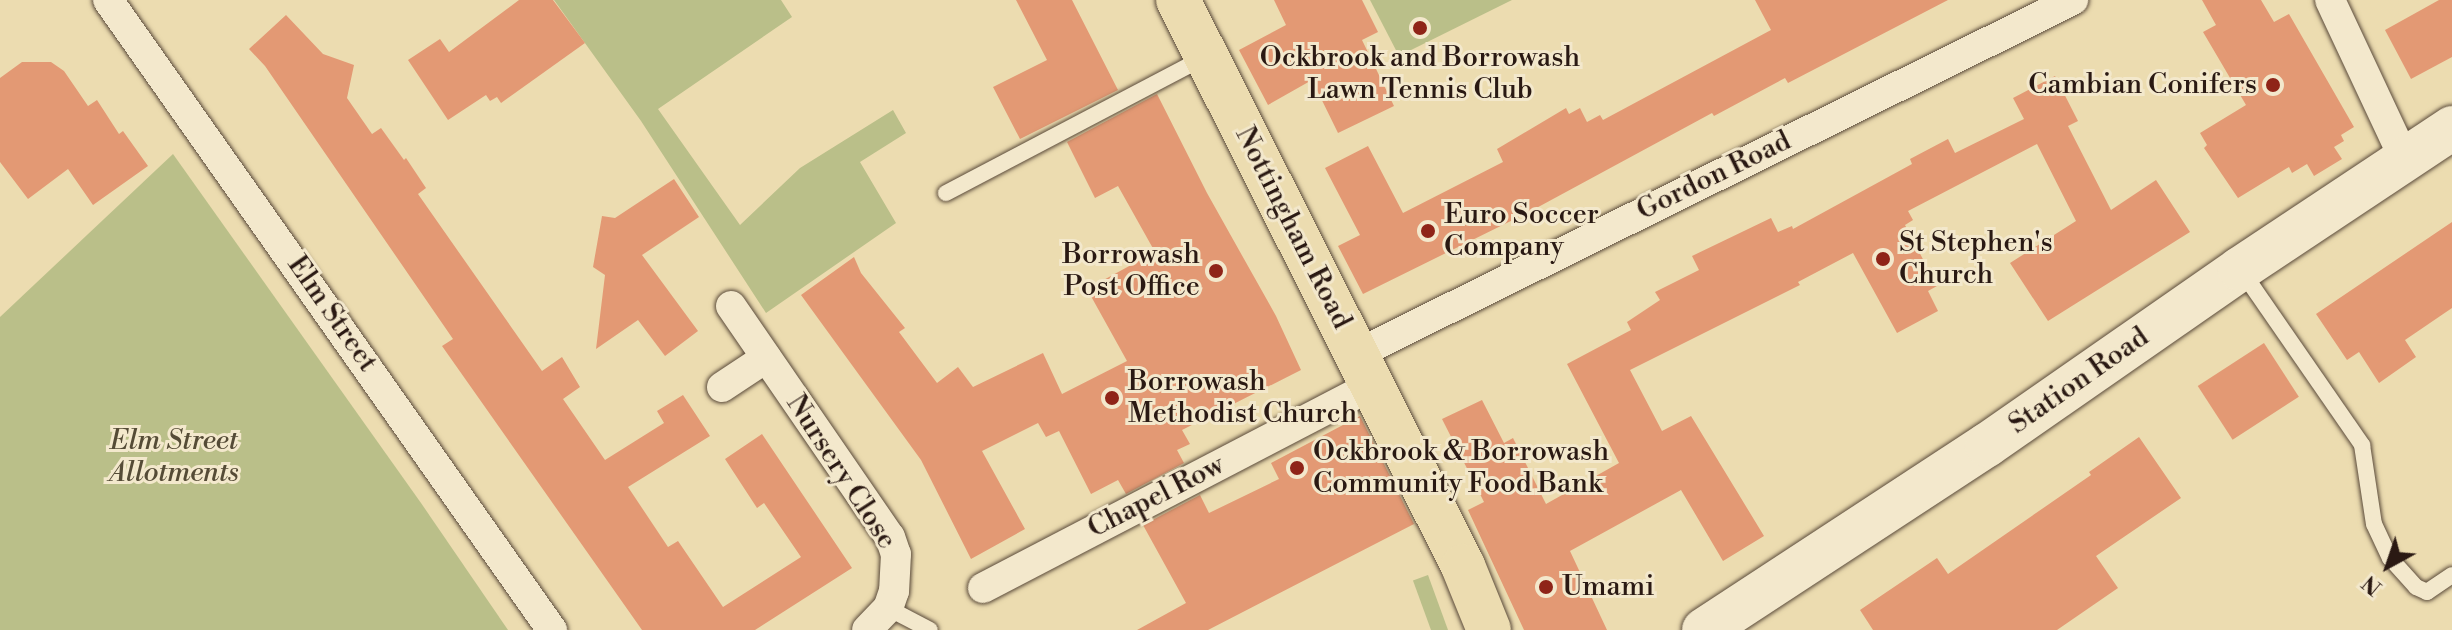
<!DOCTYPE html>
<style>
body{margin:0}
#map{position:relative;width:2452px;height:630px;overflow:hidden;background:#ecdcb0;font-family:"Libre Bodoni",serif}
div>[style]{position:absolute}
.green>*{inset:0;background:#babf89;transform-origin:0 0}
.building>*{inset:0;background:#e39974;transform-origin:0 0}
.roads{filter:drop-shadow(0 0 2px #5a4a3a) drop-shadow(0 0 2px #5a4a3a)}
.service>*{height:16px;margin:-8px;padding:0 8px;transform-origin:8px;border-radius:8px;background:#f3e8cc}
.minor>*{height:30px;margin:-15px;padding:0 15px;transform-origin:15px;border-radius:15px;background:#f3e8cc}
.secondary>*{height:44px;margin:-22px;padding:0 22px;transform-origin:22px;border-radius:22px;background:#f3e8cc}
.primary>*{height:44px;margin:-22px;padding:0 22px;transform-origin:22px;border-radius:22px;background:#ecdcb0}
.dots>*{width:22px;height:22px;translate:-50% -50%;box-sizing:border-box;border:4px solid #f3e8cc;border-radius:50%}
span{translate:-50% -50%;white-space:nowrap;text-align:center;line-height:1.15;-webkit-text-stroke:6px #f3e8cc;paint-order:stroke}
.poi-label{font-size:28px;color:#2a1913}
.right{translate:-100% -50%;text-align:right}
.left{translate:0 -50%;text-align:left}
.street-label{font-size:28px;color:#2a1913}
.park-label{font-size:28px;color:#554b36;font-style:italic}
.north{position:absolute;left:2348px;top:526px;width:80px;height:80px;-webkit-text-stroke:6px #f3e8cc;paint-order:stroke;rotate:220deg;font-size:22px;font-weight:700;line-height:32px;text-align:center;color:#2a1913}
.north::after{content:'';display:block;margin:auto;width:28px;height:36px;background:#2a1913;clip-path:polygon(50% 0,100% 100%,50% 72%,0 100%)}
</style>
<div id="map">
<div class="green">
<div style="clip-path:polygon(554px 0,781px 0,792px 17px,658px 109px,740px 225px,800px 168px,893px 110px,906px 133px,860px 162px,896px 223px,766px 313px,641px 121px)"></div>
<div style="clip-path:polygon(1370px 0,1512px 0,1399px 56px)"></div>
<div style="clip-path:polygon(173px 154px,421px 503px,508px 630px,0 630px,0 317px)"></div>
<div style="left:1428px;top:575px;width:59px;height:16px;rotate:70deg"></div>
</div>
<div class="building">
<div style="clip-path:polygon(519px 0,553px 0,585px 43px,501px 103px,497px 97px,490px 101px,486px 95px,448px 120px,408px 60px,440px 39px,449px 52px)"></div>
<div style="clip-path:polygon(1016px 0,1072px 0,1118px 90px,1020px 139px,993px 87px,1047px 60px)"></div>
<div style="clip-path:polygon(1274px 0,1362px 0,1378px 32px,1362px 40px,1394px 106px,1338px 133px,1312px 80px,1268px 105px,1239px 50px,1286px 25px)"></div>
<div style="clip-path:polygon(1755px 0,1948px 0,1788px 83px,1785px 78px,1714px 116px,1712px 113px,1529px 212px,1363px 294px,1338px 246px,1360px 235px,1325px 168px,1368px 146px,1403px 213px,1503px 162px,1497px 149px,1566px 108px,1569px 114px,1580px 108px,1587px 122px,1600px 115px,1603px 120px,1771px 30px)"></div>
<div style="clip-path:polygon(2202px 0,2261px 0,2274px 22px,2289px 14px,2354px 127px,2341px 135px,2344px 141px,2334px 147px,2342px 159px,2314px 176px,2307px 164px,2292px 173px,2289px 167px,2238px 198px,2204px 148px,2207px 145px,2200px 133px,2246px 105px,2203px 32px,2216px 25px)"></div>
<div style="clip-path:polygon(2439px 0,2452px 0,2452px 57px,2411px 79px,2385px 30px)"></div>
<div style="clip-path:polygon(286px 15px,323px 54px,354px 65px,347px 98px,372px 134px,381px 128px,404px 160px,406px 158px,426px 188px,418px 194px,542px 371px,562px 357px,580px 387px,563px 399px,605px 460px,664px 423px,657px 411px,683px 395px,710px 436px,628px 487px,668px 547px,678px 541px,723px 607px,801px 557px,764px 503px,757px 508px,725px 459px,762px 434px,852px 568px,755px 630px,642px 630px,442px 346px,453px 339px,265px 66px,249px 49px)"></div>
<div style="clip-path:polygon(22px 62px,51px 62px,64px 71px,88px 106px,97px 100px,119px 134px,123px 131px,148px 166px,93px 205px,68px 169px,28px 199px,0 162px,0 78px)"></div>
<div style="clip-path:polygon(2055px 76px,2078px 121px,2068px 126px,2111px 210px,2156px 180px,2190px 232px,2048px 321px,2010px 263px,2076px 221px,2037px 144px,1908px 211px,1913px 220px,1905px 225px,1937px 286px,1928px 291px,1938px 311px,1897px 333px,1853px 253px,1798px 282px,1800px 285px,1630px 370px,1662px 431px,1691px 416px,1764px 536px,1723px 561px,1681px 490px,1570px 551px,1607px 630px,1524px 630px,1468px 510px,1484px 502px,1442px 419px,1482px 400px,1504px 443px,1513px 438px,1546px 504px,1619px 463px,1567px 364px,1631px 330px,1627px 322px,1660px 300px,1655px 292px,1699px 270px,1692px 256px,1771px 218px,1778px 232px,1792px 226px,1793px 229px,1912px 164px,1910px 159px,1948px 139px,1955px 153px,2024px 119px,2013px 98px)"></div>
<div style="clip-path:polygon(1157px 94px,1207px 193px,1276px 316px,1301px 370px,1182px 430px,1190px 444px,1177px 450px,1184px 463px,1126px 494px,1118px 480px,1091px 494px,1059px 431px,1046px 437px,1038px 423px,982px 451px,1025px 529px,971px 559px,921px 460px,801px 295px,854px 257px,861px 273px,905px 328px,899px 332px,937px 383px,958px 367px,973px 387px,1043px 353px,1062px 394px,1127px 361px,1087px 289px,1155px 252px,1118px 186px,1095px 198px,1067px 142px)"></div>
<div style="clip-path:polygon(674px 179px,699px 217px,642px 255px,698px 331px,665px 356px,638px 320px,596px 349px,605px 275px,593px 267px,602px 216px,615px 218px)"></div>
<div style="clip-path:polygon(2452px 222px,2452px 308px,2405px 340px,2416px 357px,2379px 383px,2359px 352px,2347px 360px,2316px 314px)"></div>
<div style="left:2264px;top:343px;width:64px;height:79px;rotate:57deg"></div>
<div style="clip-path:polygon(1360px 416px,1414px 524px,1208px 630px,1137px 630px,1186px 603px,1143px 525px,1200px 495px,1209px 513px,1279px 479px,1271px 463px)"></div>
<div style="clip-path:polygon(2139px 437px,2181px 498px,2096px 556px,2118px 588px,2057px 630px,1873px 630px,1860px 610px,1937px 558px,1948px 574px,2091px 475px,2089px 472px)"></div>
</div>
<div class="roads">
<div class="service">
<div style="left:946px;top:193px;width:290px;rotate:-27.7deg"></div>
<div style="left:2241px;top:270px;width:213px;rotate:55.3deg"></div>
<div style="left:2362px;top:445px;width:80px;rotate:81.4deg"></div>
<div style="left:2374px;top:524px;width:38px;rotate:65deg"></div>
<div style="left:2390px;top:558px;width:39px;rotate:48deg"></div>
<div style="left:2416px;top:587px;width:12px;rotate:24deg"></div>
<div style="left:2427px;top:592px;width:30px;rotate:-34deg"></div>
<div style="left:888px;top:608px;width:47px;rotate:27.6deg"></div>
</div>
<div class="minor">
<div style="left:108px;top:0;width:771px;rotate:54.83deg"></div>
<div style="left:2330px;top:0;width:177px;rotate:64.9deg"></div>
<div style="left:731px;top:306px;width:280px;rotate:55.5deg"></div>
<div style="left:890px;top:537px;width:18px;rotate:71deg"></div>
<div style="left:896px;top:554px;width:37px;rotate:93deg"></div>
<div style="left:894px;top:591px;width:18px;rotate:109deg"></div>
<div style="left:888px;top:608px;width:30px;rotate:134deg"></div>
<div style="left:1357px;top:354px;width:799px;rotate:-26.31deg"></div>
<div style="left:722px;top:387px;width:53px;rotate:-33.4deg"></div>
<div style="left:983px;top:588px;width:440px;rotate:-27.5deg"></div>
</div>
<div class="secondary">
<div style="left:1704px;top:630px;width:338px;rotate:-33.2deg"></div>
<div style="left:1987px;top:445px;width:308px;rotate:-34.8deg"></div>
<div style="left:2240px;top:269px;width:255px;rotate:-33.6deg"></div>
</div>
<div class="primary">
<div style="left:1178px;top:0;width:634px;rotate:63.27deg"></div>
<div style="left:1463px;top:566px;width:69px;rotate:67.9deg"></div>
</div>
</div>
<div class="dots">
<div style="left:1420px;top:28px;background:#8f2418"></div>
<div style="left:2273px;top:85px;background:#8f2418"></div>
<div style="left:1428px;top:231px;background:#8f2418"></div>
<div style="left:1883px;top:259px;background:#8f2418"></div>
<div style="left:1216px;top:271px;background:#8f2418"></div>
<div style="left:1112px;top:398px;background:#8f2418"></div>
<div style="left:1297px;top:468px;background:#8f2418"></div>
<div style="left:1546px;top:587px;background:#8f2418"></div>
</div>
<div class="poi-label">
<span style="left:1420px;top:74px">Ockbrook and Borrowash<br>Lawn Tennis Club</span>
<span class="right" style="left:2257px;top:85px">Cambian Conifers</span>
<span class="left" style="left:1444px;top:231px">Euro Soccer<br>Company</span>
<span class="left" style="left:1899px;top:259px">St Stephen's<br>Church</span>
<span class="right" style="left:1200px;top:271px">Borrowash<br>Post Office</span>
<span class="left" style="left:1128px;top:398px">Borrowash<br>Methodist Church</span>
<span class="left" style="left:1313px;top:468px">Ockbrook &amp; Borrowash<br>Community Food Bank</span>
<span class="left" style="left:1562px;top:587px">Umami</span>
</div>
<div class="street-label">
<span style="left:1714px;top:176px;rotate:-26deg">Gordon Road</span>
<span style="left:1293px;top:228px;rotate:63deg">Nottingham Road</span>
<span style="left:332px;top:314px;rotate:55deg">Elm Street</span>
<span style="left:2079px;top:381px;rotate:-35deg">Station Road</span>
<span style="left:841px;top:472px;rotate:57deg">Nursery Close</span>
<span style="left:1156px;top:497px;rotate:-27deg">Chapel Row</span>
</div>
<div class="park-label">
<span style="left:174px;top:457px">Elm Street<br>Allotments</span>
</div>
<div class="north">N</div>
</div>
